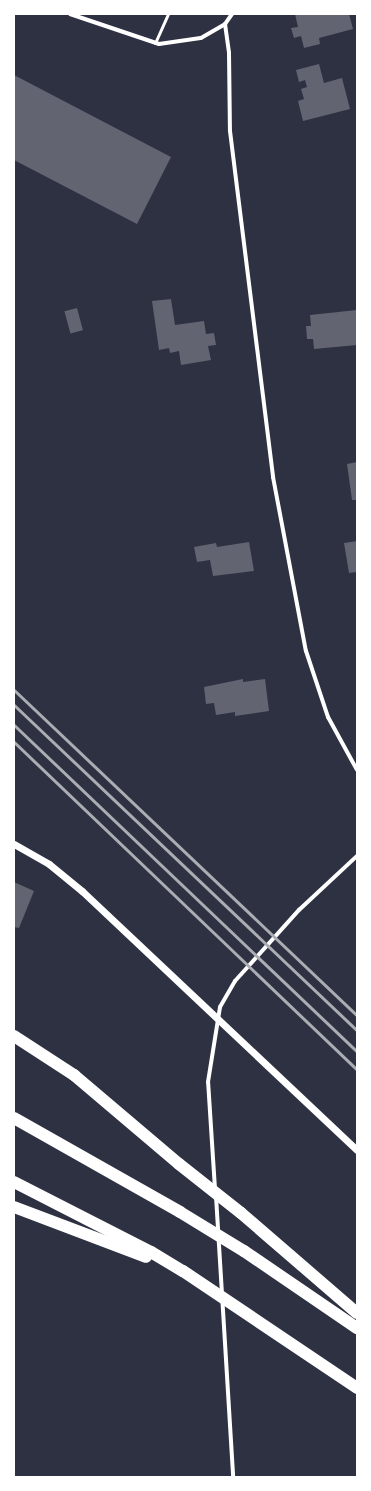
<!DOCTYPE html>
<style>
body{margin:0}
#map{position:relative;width:371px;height:1491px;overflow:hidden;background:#2d3142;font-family:"Public Sans",sans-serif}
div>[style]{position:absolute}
.building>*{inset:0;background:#626471;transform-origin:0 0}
.service>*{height:3px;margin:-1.5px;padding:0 1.5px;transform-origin:1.5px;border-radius:1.5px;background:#fff}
.minor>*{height:4px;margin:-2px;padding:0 2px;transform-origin:2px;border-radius:2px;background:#fff}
.tertiary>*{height:7px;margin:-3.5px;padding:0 3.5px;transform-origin:3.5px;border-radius:3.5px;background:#fff}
.motorway>*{height:12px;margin:-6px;padding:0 6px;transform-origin:6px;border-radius:6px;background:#fff}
.rail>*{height:3px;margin:-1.5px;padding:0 1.5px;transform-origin:1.5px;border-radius:1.5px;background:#abadb3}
span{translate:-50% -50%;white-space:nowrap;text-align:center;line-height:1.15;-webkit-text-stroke:3.5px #fff;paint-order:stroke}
.frame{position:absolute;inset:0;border:15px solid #fff;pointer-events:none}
</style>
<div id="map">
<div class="building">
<div style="clip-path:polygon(295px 14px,349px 14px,353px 29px,319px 38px,320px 44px,304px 48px,301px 36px,294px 38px,291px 28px,298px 27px)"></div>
<div style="clip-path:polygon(319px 64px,324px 83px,342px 78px,350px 109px,303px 121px,298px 101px,304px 99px,301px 89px,307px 87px,305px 80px,299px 82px,296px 70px)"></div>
<div style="clip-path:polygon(14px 75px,171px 157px,137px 224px,14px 160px)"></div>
<div style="clip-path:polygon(171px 299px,175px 325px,204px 321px,206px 334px,214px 333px,216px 345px,208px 346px,211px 360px,181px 365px,179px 351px,170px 353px,169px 348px,159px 350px,152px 301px)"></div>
<div style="left:77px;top:308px;width:23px;height:13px;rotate:75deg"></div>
<div style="clip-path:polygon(357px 310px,357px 345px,314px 349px,313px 339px,307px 339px,306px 326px,311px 326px,310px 315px)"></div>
<div style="clip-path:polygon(357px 462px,357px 500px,352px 500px,347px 464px)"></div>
<div style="clip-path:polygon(357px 541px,357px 572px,349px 573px,344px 543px)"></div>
<div style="clip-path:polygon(249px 542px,254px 571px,213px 576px,210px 560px,197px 562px,194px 547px,216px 543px,217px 547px)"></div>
<div style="clip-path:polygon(243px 679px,243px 682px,265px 679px,269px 711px,235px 716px,235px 712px,216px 715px,214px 703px,206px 704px,204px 687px)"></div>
<div style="clip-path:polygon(14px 882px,34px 891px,19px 928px,14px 927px)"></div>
</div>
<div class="service">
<div style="left:155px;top:43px;width:32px;rotate:-66deg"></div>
</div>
<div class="minor">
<div style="left:70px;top:14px;width:94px;rotate:18.6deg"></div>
<div style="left:159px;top:44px;width:42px;rotate:-8.1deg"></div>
<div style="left:201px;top:38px;width:28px;rotate:-30deg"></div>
<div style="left:232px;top:14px;width:12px;rotate:125deg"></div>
<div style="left:225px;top:24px;width:29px;rotate:82deg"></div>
<div style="left:229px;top:53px;width:78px;rotate:89.3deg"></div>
<div style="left:230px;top:131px;width:349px;rotate:82.9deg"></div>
<div style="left:273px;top:477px;width:177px;rotate:79.3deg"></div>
<div style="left:306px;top:651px;width:70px;rotate:71.6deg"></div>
<div style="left:328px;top:717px;width:60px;rotate:61.3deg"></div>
<div style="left:215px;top:1189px;width:107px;rotate:-93.7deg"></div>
<div style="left:208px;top:1082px;width:76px;rotate:-80.9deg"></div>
<div style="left:220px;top:1007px;width:30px;rotate:-60deg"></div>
<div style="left:235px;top:981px;width:96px;rotate:-48deg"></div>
<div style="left:299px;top:910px;width:79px;rotate:-43deg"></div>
<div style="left:216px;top:1196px;width:282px;rotate:86.5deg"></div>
</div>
<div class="tertiary">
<div style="left:14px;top:844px;width:40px;rotate:29.7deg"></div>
<div style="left:49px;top:864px;width:43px;rotate:39.3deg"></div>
<div style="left:82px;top:891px;width:378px;rotate:43.3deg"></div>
</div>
<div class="motorway">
<div style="left:14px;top:1036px;width:72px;rotate:33deg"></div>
<div style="left:74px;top:1075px;width:138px;rotate:40.3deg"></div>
<div style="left:179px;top:1164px;width:79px;rotate:38.3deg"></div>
<div style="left:241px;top:1213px;width:153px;rotate:40.8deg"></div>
<div style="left:14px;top:1118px;width:191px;rotate:29.5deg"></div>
<div style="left:180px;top:1212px;width:75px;rotate:31.4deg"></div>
<div style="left:244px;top:1251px;width:137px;rotate:34.3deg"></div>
<div style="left:14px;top:1182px;width:154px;rotate:27.1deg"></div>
<div style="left:151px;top:1252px;width:37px;rotate:31deg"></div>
<div style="left:183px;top:1271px;width:210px;rotate:33.9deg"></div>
<div style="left:14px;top:1207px;width:141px;rotate:20.7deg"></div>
</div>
<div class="rail">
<div style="left:14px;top:690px;width:473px;rotate:43.5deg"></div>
<div style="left:14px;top:705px;width:473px;rotate:43.5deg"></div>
<div style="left:14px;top:725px;width:474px;rotate:43.6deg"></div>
<div style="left:14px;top:742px;width:475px;rotate:43.7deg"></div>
</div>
<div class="frame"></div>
</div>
